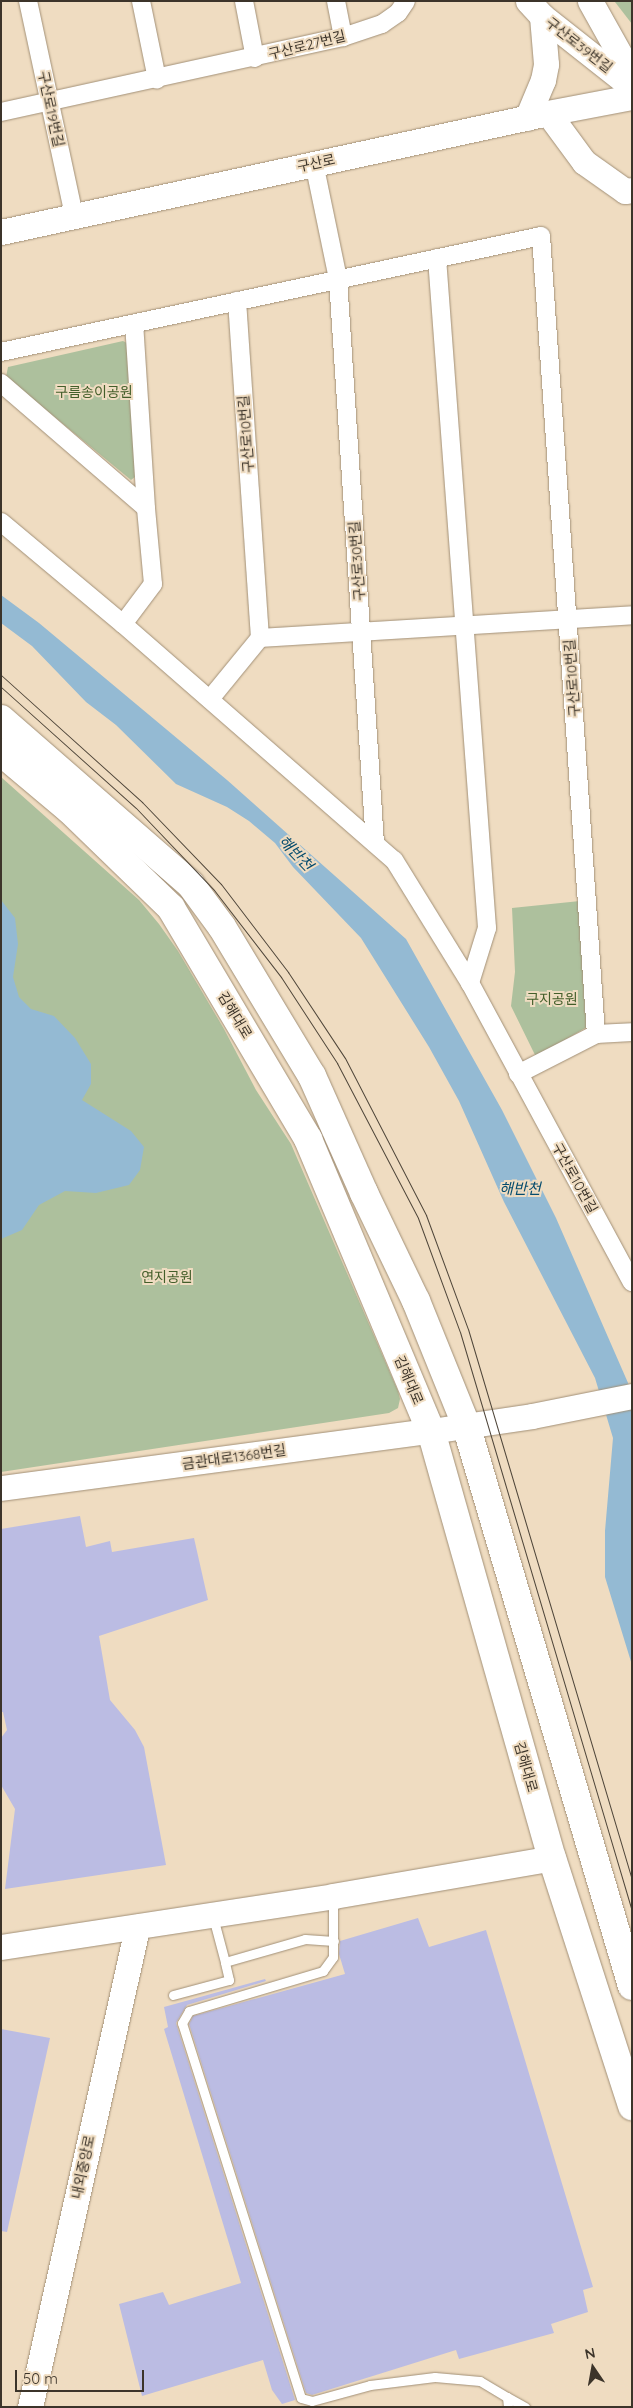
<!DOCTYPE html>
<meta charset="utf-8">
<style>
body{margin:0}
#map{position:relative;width:633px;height:2408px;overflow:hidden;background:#efdcc1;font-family:Quicksand,"Noto Sans KR",sans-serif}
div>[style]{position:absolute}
.green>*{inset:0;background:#adc09d}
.water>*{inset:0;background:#94bad3}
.building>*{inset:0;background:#bbbce3}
.roads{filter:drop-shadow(0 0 1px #a29077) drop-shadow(0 0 1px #a29077)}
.lane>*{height:9px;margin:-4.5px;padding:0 4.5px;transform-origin:4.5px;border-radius:4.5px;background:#fff}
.street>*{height:18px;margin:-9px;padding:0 9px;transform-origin:9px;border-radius:9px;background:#fff}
.secondary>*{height:25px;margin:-12.5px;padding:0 12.5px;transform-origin:12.5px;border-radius:12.5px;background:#fff}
.primary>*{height:28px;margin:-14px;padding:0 14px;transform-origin:14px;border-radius:14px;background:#fff}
.tram>*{height:1px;margin:-0.5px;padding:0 0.5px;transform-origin:0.5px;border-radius:0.5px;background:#4f463a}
span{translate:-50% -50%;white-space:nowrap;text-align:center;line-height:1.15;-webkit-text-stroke:4px #efdcc1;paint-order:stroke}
.street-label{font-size:14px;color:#3c342a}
.park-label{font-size:14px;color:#435e2a}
.water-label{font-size:15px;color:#054c6e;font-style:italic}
.frame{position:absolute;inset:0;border:2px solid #3c342a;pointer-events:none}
.north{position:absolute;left:568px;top:2343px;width:50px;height:50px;-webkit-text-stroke:4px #efdcc1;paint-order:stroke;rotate:348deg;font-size:14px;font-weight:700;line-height:20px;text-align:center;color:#3c342a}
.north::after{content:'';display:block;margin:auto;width:18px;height:22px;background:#3c342a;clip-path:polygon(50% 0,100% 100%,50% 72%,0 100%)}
.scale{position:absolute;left:15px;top:2370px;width:129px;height:22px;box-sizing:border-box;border:2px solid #3c342a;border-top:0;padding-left:6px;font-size:15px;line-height:18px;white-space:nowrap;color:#3c342a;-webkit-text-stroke:4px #efdcc1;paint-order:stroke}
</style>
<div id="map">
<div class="green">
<div style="clip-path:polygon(616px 1px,632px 1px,632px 24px,615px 2px)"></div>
<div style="clip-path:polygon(123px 341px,138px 349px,140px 473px,131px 480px,6px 377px,8px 367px)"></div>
<div style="clip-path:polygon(1px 777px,139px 900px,159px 924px,178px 951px,224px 1029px,256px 1090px,291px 1144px,398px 1391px,400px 1399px,398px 1408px,389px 1413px,1px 1472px)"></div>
<div style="clip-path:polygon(580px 901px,595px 1007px,587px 1027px,536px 1057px,511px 1006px,515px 972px,512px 908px)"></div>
</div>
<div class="water">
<div style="clip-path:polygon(1px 595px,39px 623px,227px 780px,406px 939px,502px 1110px,556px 1218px,632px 1392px,632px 1665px,605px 1577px,605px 1531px,613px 1438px,595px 1378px,504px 1202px,459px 1101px,429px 1047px,361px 938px,293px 867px,275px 843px,249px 821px,227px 807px,176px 784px,116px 725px,86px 702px,32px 646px,1px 623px)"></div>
<div style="clip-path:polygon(1px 900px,15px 918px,18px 944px,13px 977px,19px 997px,31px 1009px,54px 1016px,75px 1038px,91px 1064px,91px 1084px,82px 1100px,131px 1131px,144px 1147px,140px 1170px,129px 1185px,96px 1193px,65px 1191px,39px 1205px,22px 1230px,1px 1239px)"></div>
</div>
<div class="building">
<div style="clip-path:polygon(80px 1516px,86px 1547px,110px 1541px,112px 1552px,194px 1538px,208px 1600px,99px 1636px,110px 1700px,135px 1730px,144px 1747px,166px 1865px,5px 1889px,15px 1809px,1px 1785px,1px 1738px,7px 1730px,3px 1712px,1px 1712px,1px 1529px)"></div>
<div style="clip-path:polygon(418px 1918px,429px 1947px,486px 1930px,593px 2287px,583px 2290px,588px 2312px,551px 2324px,554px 2333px,459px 2359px,456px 2350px,312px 2395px,306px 2393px,189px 2024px,193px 2016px,345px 1974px,339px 1954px,340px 1941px)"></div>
<div style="clip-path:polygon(265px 1979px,266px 1981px,187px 2005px,176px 2023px,295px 2400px,282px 2404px,272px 2390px,263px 2360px,142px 2396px,119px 2304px,163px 2292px,169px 2305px,241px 2283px,164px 2029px,168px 2027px,164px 2007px)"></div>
<div style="clip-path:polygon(1px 2029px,50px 2038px,7px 2232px,1px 2231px)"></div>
</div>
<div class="roads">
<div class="lane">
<div style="left:333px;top:1898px;width:59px;rotate:90deg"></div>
<div style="left:333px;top:1957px;width:17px;rotate:126deg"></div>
<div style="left:323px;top:1971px;width:140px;rotate:163.4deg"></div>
<div style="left:189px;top:2011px;width:14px;rotate:120deg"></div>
<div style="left:182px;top:2023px;width:393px;rotate:72.4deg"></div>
<div style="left:301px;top:2398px;width:11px;rotate:15deg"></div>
<div style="left:312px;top:2401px;width:60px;rotate:-15.4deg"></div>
<div style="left:370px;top:2385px;width:65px;rotate:-7deg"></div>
<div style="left:435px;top:2377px;width:45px;rotate:5.1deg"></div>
<div style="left:480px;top:2381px;width:31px;rotate:31deg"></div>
<div style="left:507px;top:2397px;width:10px;rotate:84deg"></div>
<div style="left:213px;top:1917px;width:47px;rotate:75.1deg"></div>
<div style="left:225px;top:1962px;width:83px;rotate:-16deg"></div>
<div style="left:305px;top:1939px;width:29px;rotate:4deg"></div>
<div style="left:173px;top:1995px;width:58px;rotate:-15deg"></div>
<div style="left:229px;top:1980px;width:18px;rotate:-103deg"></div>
<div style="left:507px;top:2397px;width:21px;rotate:29deg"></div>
</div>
<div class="street">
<div style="left:28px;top:1px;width:220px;rotate:77.9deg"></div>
<div style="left:141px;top:1px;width:80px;rotate:78.4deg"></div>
<div style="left:244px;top:1px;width:58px;rotate:79.1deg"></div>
<div style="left:336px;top:1px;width:37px;rotate:79deg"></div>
<div style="left:1px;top:112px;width:350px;rotate:-12.4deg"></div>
<div style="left:343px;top:37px;width:41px;rotate:-18.4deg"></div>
<div style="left:382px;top:24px;width:19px;rotate:-35deg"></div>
<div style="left:398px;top:13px;width:14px;rotate:-56deg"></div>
<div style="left:314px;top:163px;width:118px;rotate:78.3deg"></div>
<div style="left:338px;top:279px;width:565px;rotate:86.25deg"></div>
<div style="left:437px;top:258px;width:672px;rotate:85.73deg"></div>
<div style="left:487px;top:928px;width:58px;rotate:107.2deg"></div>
<div style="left:1px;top:352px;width:552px;rotate:-12.12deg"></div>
<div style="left:541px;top:236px;width:800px;rotate:86.06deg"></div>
<div style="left:1px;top:383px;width:191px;rotate:40.8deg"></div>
<div style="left:1px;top:522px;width:159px;rotate:39.9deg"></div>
<div style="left:123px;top:624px;width:359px;rotate:41.1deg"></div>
<div style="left:394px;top:860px;width:145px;rotate:58.3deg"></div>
<div style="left:470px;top:983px;width:340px;rotate:61.6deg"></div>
<div style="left:123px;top:624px;width:50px;rotate:-53.1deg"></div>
<div style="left:153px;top:584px;width:76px;rotate:-95.3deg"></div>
<div style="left:146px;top:508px;width:185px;rotate:-93.7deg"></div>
<div style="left:260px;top:638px;width:373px;rotate:-3.5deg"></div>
<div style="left:210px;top:699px;width:79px;rotate:-50.7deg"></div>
<div style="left:260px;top:638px;width:338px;rotate:-93.9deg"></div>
<div style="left:518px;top:1074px;width:88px;rotate:-27.1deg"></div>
<div style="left:596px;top:1034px;width:36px;rotate:-3deg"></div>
</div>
<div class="secondary">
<div style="left:528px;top:1px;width:21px;rotate:47deg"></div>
<div style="left:542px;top:16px;width:115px;rotate:38.3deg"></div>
<div style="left:590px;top:1px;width:86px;rotate:60.8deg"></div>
<div style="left:548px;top:113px;width:61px;rotate:53.7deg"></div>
<div style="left:584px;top:162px;width:50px;rotate:35.3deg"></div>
<div style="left:625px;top:191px;width:7px;rotate:-8deg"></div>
<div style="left:527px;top:118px;width:41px;rotate:-67.2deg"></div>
<div style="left:543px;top:80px;width:16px;rotate:-79deg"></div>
<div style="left:546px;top:64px;width:48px;rotate:-94.8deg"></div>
<div style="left:1px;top:232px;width:560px;rotate:-12.27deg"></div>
<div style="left:548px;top:113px;width:86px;rotate:-10.8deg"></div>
<div style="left:1px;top:1488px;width:434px;rotate:-7.6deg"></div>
<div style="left:431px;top:1431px;width:102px;rotate:-8.4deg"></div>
<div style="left:532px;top:1416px;width:102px;rotate:-11.3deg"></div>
<div style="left:1px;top:1947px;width:336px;rotate:-8.7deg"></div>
<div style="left:333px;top:1896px;width:222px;rotate:-9.8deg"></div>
<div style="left:30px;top:2407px;width:492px;rotate:-77.4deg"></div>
</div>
<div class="primary">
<div style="left:1px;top:719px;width:252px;rotate:41.1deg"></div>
<div style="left:191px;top:885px;width:52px;rotate:53.6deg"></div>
<div style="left:222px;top:927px;width:174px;rotate:58.9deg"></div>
<div style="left:312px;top:1076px;width:128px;rotate:66deg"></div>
<div style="left:364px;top:1193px;width:120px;rotate:64.3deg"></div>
<div style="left:416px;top:1301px;width:134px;rotate:68deg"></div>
<div style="left:466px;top:1425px;width:585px;rotate:73.52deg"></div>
<div style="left:1px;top:752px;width:89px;rotate:40deg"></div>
<div style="left:69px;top:809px;width:142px;rotate:44.1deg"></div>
<div style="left:171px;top:908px;width:269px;rotate:59.3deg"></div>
<div style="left:308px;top:1139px;width:317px;rotate:67.2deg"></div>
<div style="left:431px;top:1431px;width:444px;rotate:74.2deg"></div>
<div style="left:552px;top:1858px;width:261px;rotate:72.1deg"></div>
</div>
</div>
<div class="tram">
<div style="left:1px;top:675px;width:190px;rotate:42deg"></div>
<div style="left:142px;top:802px;width:114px;rotate:46.1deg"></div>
<div style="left:221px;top:884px;width:111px;rotate:52.7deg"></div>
<div style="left:288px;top:972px;width:103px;rotate:56.5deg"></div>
<div style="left:345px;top:1058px;width:177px;rotate:62.7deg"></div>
<div style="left:426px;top:1215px;width:121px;rotate:69.8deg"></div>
<div style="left:468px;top:1329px;width:575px;rotate:73.42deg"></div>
<div style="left:1px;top:687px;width:181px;rotate:41.9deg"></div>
<div style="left:136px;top:808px;width:113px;rotate:46.4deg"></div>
<div style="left:214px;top:890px;width:110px;rotate:52.4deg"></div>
<div style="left:281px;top:977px;width:103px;rotate:56.9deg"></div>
<div style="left:337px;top:1063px;width:175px;rotate:62.4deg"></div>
<div style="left:418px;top:1218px;width:121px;rotate:69.8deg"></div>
<div style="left:460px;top:1332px;width:604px;rotate:73.46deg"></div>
</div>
<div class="street-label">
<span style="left:307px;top:45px;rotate:-14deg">구산로27번길</span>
<span style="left:579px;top:45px;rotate:38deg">구산로39번길</span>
<span style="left:51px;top:109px;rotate:78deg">구산로19번길</span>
<span style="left:316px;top:163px;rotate:-12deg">구산로</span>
<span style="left:246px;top:434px;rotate:-94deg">구산로10번길</span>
<span style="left:357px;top:561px;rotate:-94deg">구산로30번길</span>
<span style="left:572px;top:678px;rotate:-94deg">구산로10번길</span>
<span style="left:235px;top:1015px;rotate:59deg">김해대로</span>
<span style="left:575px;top:1178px;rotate:61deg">구산로10번길</span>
<span style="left:409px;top:1380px;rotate:67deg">김해대로</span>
<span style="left:234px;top:1457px;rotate:-8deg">금관대로1368번길</span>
<span style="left:526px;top:1767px;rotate:74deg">김해대로</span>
<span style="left:83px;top:2167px;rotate:-78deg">내외중앙로</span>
</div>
<div class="park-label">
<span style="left:94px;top:392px">구름송이공원</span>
<span style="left:552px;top:999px">구지공원</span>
<span style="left:167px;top:1277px">연지공원</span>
</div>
<div class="water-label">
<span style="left:296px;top:853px;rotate:46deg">해반천</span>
<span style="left:520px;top:1189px">해반천</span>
</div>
<div class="frame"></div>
<div class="north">N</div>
<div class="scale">50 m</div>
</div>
